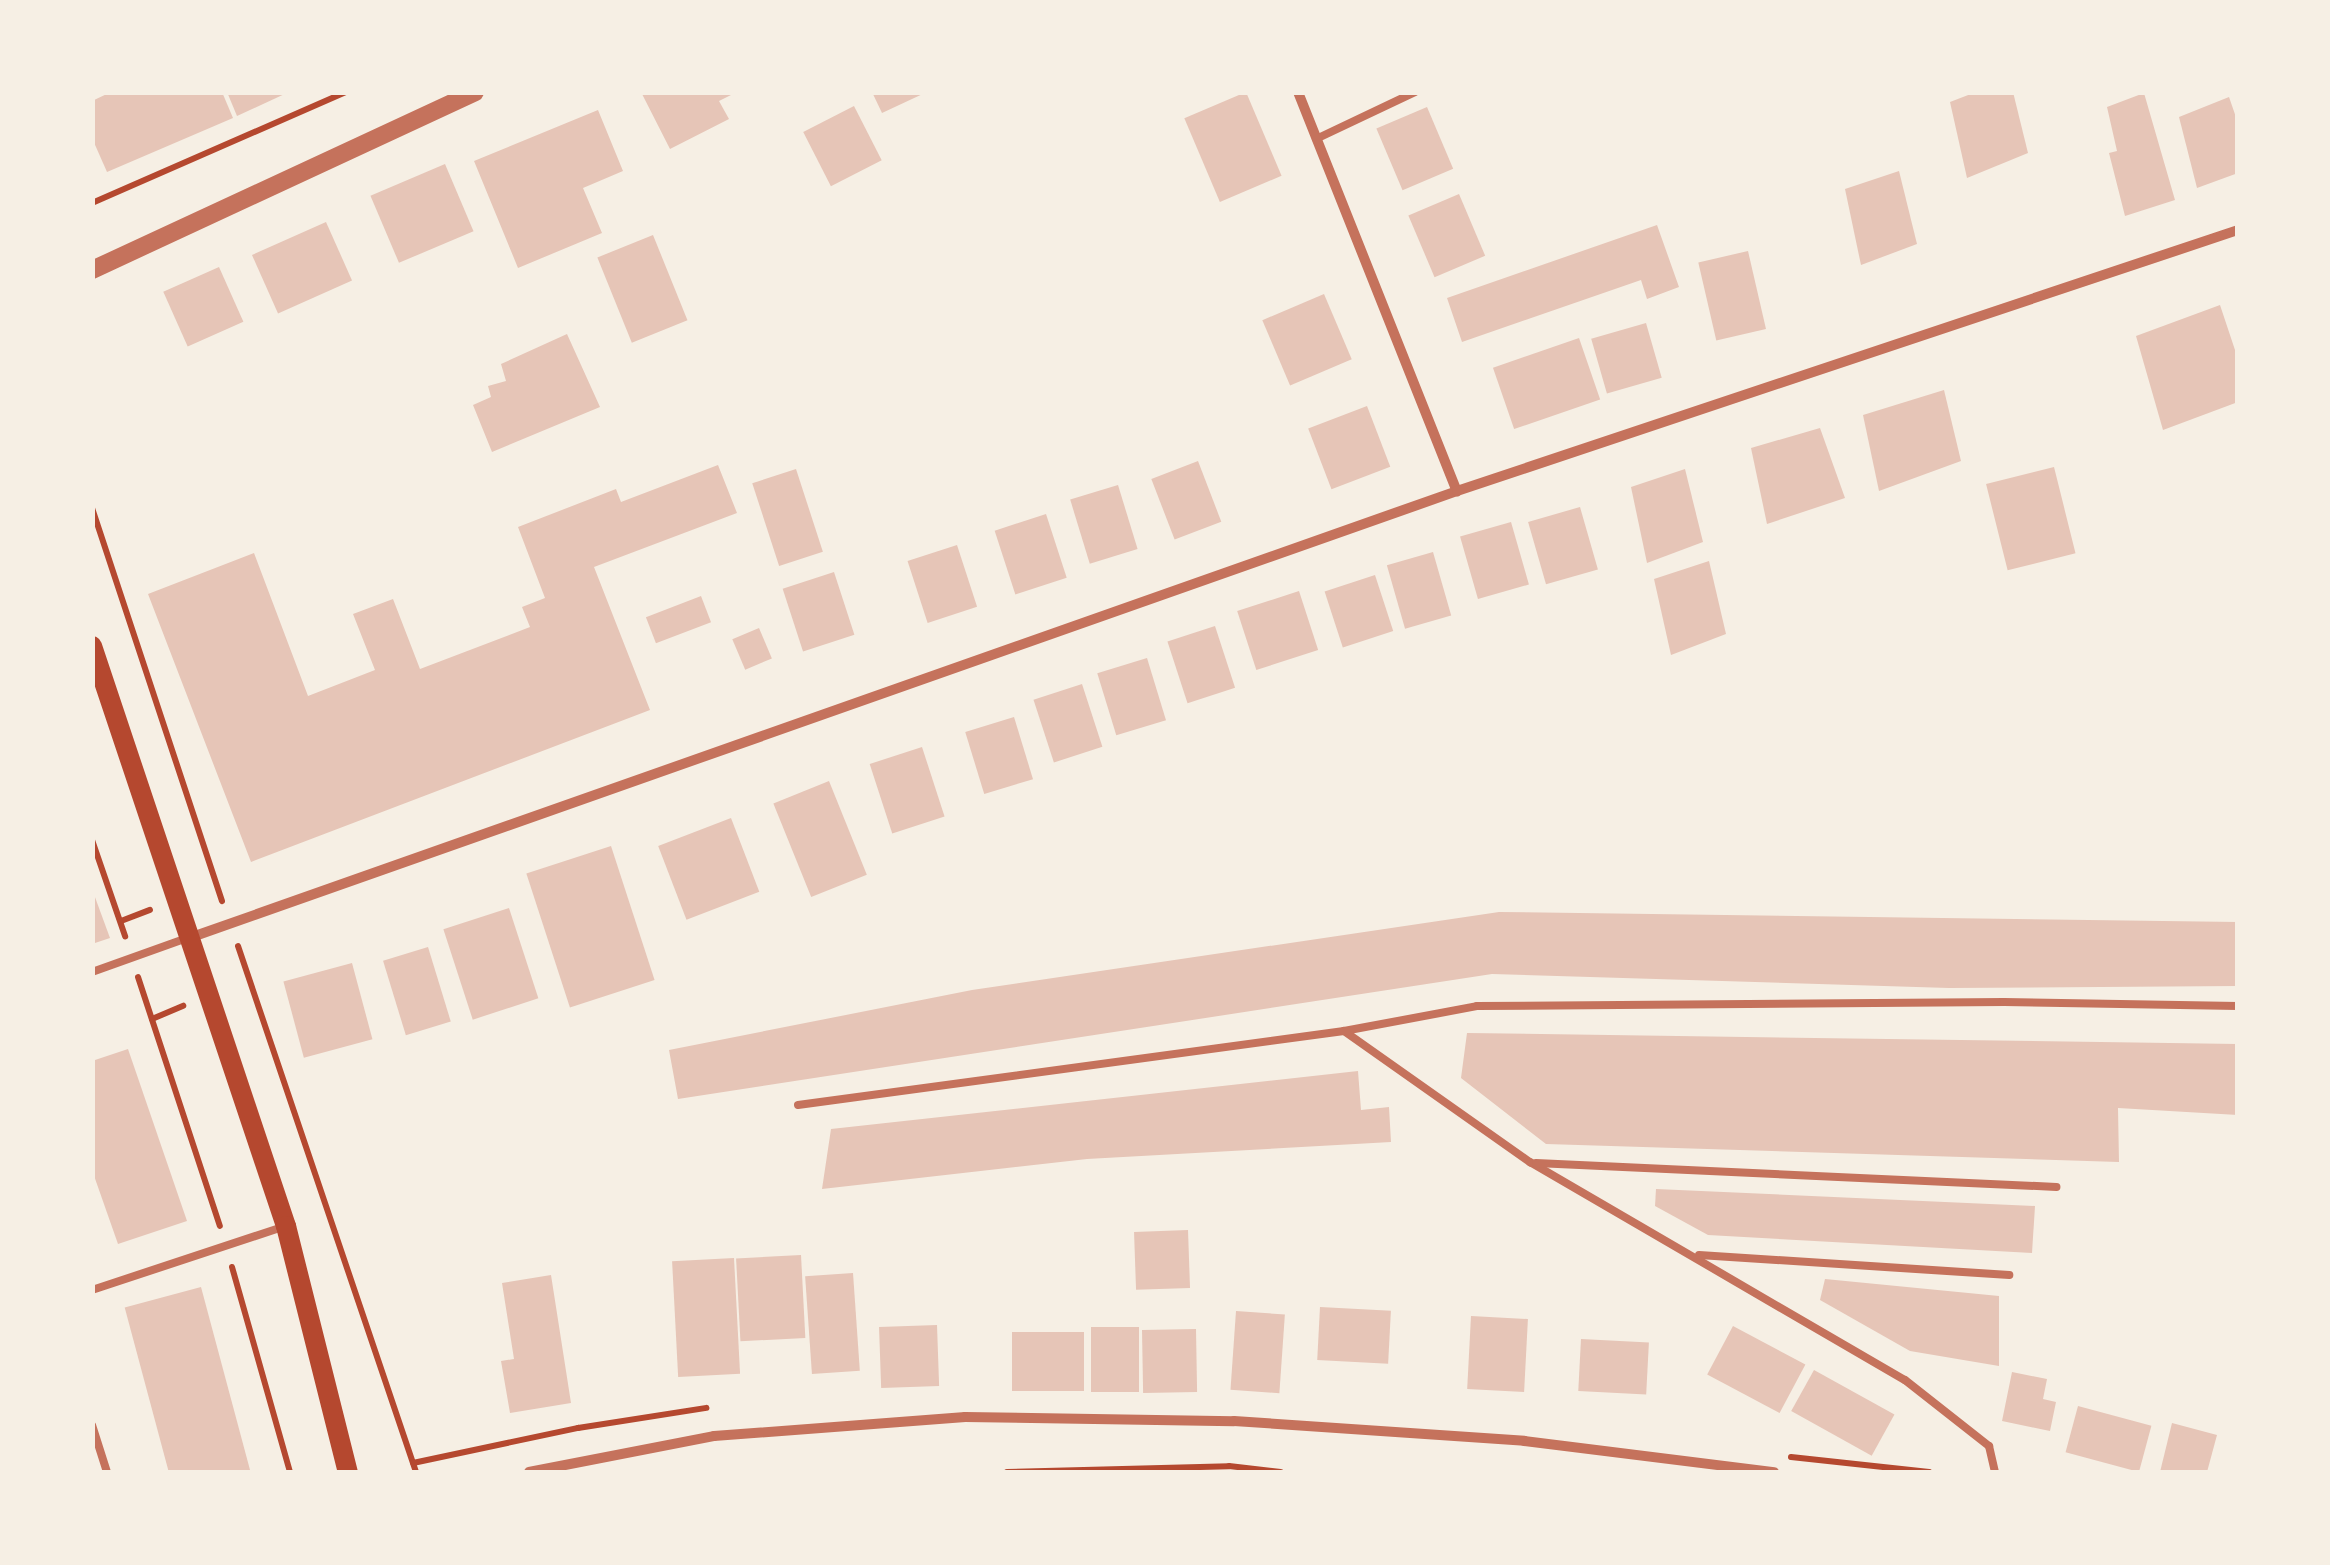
<!DOCTYPE html>
<style>
body{margin:0}
#map{position:relative;width:2330px;height:1565px;overflow:hidden;background:#f6efe4;font-family:Arial,sans-serif}
div>[style]{position:absolute}
.building>*{inset:0;background:#e6c5b7;transform-origin:0 0}
.path>*{height:6px;margin:-3px;padding:0 3px;transform-origin:3px;border-radius:3px;background:#b5482f}
.service>*{height:8px;margin:-4px;padding:0 4px;transform-origin:4px;border-radius:4px;background:#c5725c}
.minor>*{height:10px;margin:-5px;padding:0 5px;transform-origin:5px;border-radius:5px;background:#c5725c}
.tertiary>*{height:18px;margin:-9px;padding:0 9px;transform-origin:9px;border-radius:9px;background:#c5725c}
.secondary>*{height:20px;margin:-10px;padding:0 10px;transform-origin:10px;border-radius:10px;background:#b5482f}
span{translate:-50% -50%;white-space:nowrap;text-align:center;line-height:1.15;-webkit-text-stroke:9px #f6efe4;paint-order:stroke}
.frame{position:absolute;inset:0;border:95px solid #f6efe4;pointer-events:none}
</style>
<div id="map">
<div class="building">
<div style="clip-path:polygon(111px 92px,222px 92px,233px 118px,107px 172px,92px 138px,92px 101px)"></div>
<div style="clip-path:polygon(227px 92px,289px 92px,237px 116px)"></div>
<div style="clip-path:polygon(641px 92px,737px 92px,719px 101px,729px 119px,670px 149px)"></div>
<div style="clip-path:polygon(872px 92px,927px 92px,882px 113px)"></div>
<div style="left:1246px;top:92px;width:91px;height:67px;rotate:67deg"></div>
<div style="clip-path:polygon(1976px 92px,2013px 92px,2028px 153px,1967px 178px,1950px 102px)"></div>
<div style="clip-path:polygon(2144px 93px,2175px 200px,2125px 216px,2109px 153px,2117px 151px,2107px 107px)"></div>
<div style="clip-path:polygon(2229px 97px,2238px 123px,2238px 173px,2197px 188px,2179px 117px)"></div>
<div style="left:854px;top:106px;width:61px;height:57px;rotate:63deg"></div>
<div style="left:1427px;top:107px;width:67px;height:55px;rotate:67deg"></div>
<div style="clip-path:polygon(598px 110px,623px 171px,583px 188px,602px 233px,518px 268px,474px 161px)"></div>
<div style="left:445px;top:164px;width:73px;height:81px;rotate:67deg"></div>
<div style="clip-path:polygon(1899px 171px,1917px 244px,1861px 265px,1845px 189px)"></div>
<div style="left:1459px;top:194px;width:67px;height:55px;rotate:67deg"></div>
<div style="left:326px;top:222px;width:64px;height:81px;rotate:66deg"></div>
<div style="clip-path:polygon(1657px 225px,1679px 287px,1647px 299px,1641px 280px,1462px 342px,1447px 298px)"></div>
<div style="left:653px;top:235px;width:92px;height:60px;rotate:68deg"></div>
<div style="left:1748px;top:251px;width:80px;height:51px;rotate:77deg"></div>
<div style="left:219px;top:267px;width:60px;height:61px;rotate:66deg"></div>
<div style="left:1324px;top:294px;width:71px;height:67px;rotate:67deg"></div>
<div style="clip-path:polygon(2220px 305px,2238px 359px,2238px 402px,2163px 430px,2136px 336px)"></div>
<div style="left:1646px;top:323px;width:57px;height:57px;rotate:74deg"></div>
<div style="clip-path:polygon(567px 334px,600px 407px,492px 452px,473px 405px,491px 397px,488px 386px,506px 381px,501px 364px)"></div>
<div style="left:1579px;top:338px;width:65px;height:91px;rotate:71deg"></div>
<div style="clip-path:polygon(1944px 390px,1961px 461px,1879px 491px,1863px 415px)"></div>
<div style="left:1367px;top:406px;width:65px;height:63px;rotate:69deg"></div>
<div style="clip-path:polygon(1820px 428px,1845px 498px,1767px 524px,1751px 448px)"></div>
<div style="left:1198px;top:461px;width:65px;height:50px;rotate:69deg"></div>
<div style="clip-path:polygon(718px 465px,737px 513px,594px 567px,650px 710px,251px 862px,148px 594px,254px 553px,308px 696px,375px 670px,353px 614px,393px 599px,420px 669px,530px 627px,522px 607px,545px 598px,518px 527px,616px 489px,621px 502px)"></div>
<div style="left:2054px;top:467px;width:89px;height:70px;rotate:76deg"></div>
<div style="left:796px;top:469px;width:87px;height:46px;rotate:72deg"></div>
<div style="clip-path:polygon(1685px 469px,1703px 542px,1647px 563px,1631px 487px)"></div>
<div style="left:1118px;top:485px;width:67px;height:50px;rotate:73deg"></div>
<div style="left:1580px;top:507px;width:65px;height:54px;rotate:74deg"></div>
<div style="left:1046px;top:514px;width:67px;height:54px;rotate:72deg"></div>
<div style="left:1511px;top:522px;width:65px;height:53px;rotate:74deg"></div>
<div style="left:957px;top:545px;width:65px;height:52px;rotate:72deg"></div>
<div style="left:1433px;top:552px;width:66px;height:48px;rotate:74deg"></div>
<div style="clip-path:polygon(1709px 561px,1726px 634px,1671px 655px,1654px 579px)"></div>
<div style="left:834px;top:572px;width:66px;height:54px;rotate:72deg"></div>
<div style="left:1375px;top:575px;width:59px;height:53px;rotate:72deg"></div>
<div style="left:1299px;top:591px;width:62px;height:65px;rotate:72deg"></div>
<div style="left:701px;top:596px;width:28px;height:59px;rotate:69deg"></div>
<div style="left:1215px;top:626px;width:65px;height:50px;rotate:72deg"></div>
<div style="left:759px;top:628px;width:33px;height:29px;rotate:67deg"></div>
<div style="left:1147px;top:658px;width:65px;height:52px;rotate:73deg"></div>
<div style="left:1082px;top:684px;width:66px;height:51px;rotate:72deg"></div>
<div style="left:1014px;top:717px;width:65px;height:51px;rotate:73deg"></div>
<div style="left:922px;top:747px;width:73px;height:55px;rotate:72deg"></div>
<div style="left:829px;top:781px;width:101px;height:60px;rotate:68deg"></div>
<div style="left:731px;top:818px;width:79px;height:78px;rotate:69deg"></div>
<div style="left:611px;top:846px;width:141px;height:89px;rotate:72deg"></div>
<div style="clip-path:polygon(92px 889px,110px 938px,92px 944px)"></div>
<div style="left:509px;top:908px;width:95px;height:69px;rotate:72deg"></div>
<div style="clip-path:polygon(1499px 912px,2238px 922px,2238px 986px,1949px 988px,1492px 974px,678px 1099px,669px 1050px,972px 990px)"></div>
<div style="left:428px;top:947px;width:78px;height:47px;rotate:73deg"></div>
<div style="left:352px;top:963px;width:79px;height:71px;rotate:75deg"></div>
<div style="clip-path:polygon(1467px 1033px,2238px 1044px,2238px 1115px,2118px 1108px,2119px 1162px,1546px 1144px,1461px 1078px)"></div>
<div style="clip-path:polygon(128px 1049px,187px 1221px,118px 1244px,92px 1170px,92px 1061px)"></div>
<div style="clip-path:polygon(1358px 1071px,1361px 1110px,1389px 1107px,1391px 1142px,1087px 1159px,822px 1189px,831px 1129px)"></div>
<div style="clip-path:polygon(1656px 1189px,2035px 1206px,2032px 1253px,1708px 1235px,1655px 1206px)"></div>
<div style="left:1188px;top:1230px;width:58px;height:54px;rotate:88deg"></div>
<div style="left:801px;top:1255px;width:83px;height:65px;rotate:87deg"></div>
<div style="left:734px;top:1258px;width:116px;height:62px;rotate:87deg"></div>
<div style="left:853px;top:1273px;width:98px;height:48px;rotate:86deg"></div>
<div style="clip-path:polygon(551px 1275px,571px 1403px,510px 1413px,501px 1361px,514px 1359px,502px 1283px)"></div>
<div style="clip-path:polygon(1825px 1279px,1999px 1296px,1999px 1366px,1910px 1351px,1820px 1300px)"></div>
<div style="left:201px;top:1287px;width:192px;height:79px;rotate:75deg"></div>
<div style="left:1320px;top:1307px;width:71px;height:53px;rotate:3deg"></div>
<div style="left:1236px;top:1311px;width:49px;height:79px;rotate:4deg"></div>
<div style="left:1471px;top:1316px;width:57px;height:73px;rotate:3deg"></div>
<div style="left:937px;top:1325px;width:61px;height:58px;rotate:88deg"></div>
<div style="left:1733px;top:1326px;width:82px;height:55px;rotate:28deg"></div>
<div style="left:1091px;top:1327px;width:48px;height:65px"></div>
<div style="left:1196px;top:1329px;width:63px;height:54px;rotate:89deg"></div>
<div style="left:1012px;top:1332px;width:72px;height:59px"></div>
<div style="left:1581px;top:1339px;width:68px;height:52px;rotate:3deg"></div>
<div style="left:1814px;top:1370px;width:92px;height:47px;rotate:29deg"></div>
<div style="clip-path:polygon(2012px 1372px,2047px 1379px,2043px 1399px,2056px 1402px,2050px 1431px,2002px 1421px)"></div>
<div style="left:2078px;top:1406px;width:76px;height:48px;rotate:15deg"></div>
<div style="clip-path:polygon(2172px 1423px,2217px 1435px,2207px 1472px,2160px 1472px)"></div>
</div>
<div class="path">
<div style="left:92px;top:203px;width:277px;rotate:-23.6deg"></div>
<div style="left:92px;top:508px;width:414px;rotate:71.7deg"></div>
<div style="left:92px;top:840px;width:102px;rotate:71deg"></div>
<div style="left:121px;top:921px;width:31px;rotate:-21deg"></div>
<div style="left:238px;top:946px;width:555px;rotate:71.3deg"></div>
<div style="left:138px;top:977px;width:262px;rotate:71.8deg"></div>
<div style="left:152px;top:1019px;width:34px;rotate:-23deg"></div>
<div style="left:232px;top:1267px;width:213px;rotate:74.2deg"></div>
<div style="left:1791px;top:1457px;width:139px;rotate:6.2deg"></div>
<div style="left:413px;top:1463px;width:169px;rotate:-12deg"></div>
<div style="left:578px;top:1428px;width:130px;rotate:-8.9deg"></div>
<div style="left:1007px;top:1472px;width:222px;rotate:-1.5deg"></div>
<div style="left:1229px;top:1466px;width:52px;rotate:6.6deg"></div>
</div>
<div class="service">
<div style="left:1316px;top:139px;width:110px;rotate:-25.4deg"></div>
<div style="left:92px;top:972px;width:101px;rotate:-19.7deg"></div>
<div style="left:1344px;top:1031px;width:228px;rotate:35.2deg"></div>
<div style="left:1530px;top:1162px;width:434px;rotate:30.2deg"></div>
<div style="left:1905px;top:1380px;width:107px;rotate:38.2deg"></div>
<div style="left:1989px;top:1446px;width:27px;rotate:77deg"></div>
<div style="left:798px;top:1105px;width:551px;rotate:-7.72deg"></div>
<div style="left:1344px;top:1031px;width:135px;rotate:-10.6deg"></div>
<div style="left:1477px;top:1006px;width:527px;rotate:-0.43deg"></div>
<div style="left:2004px;top:1002px;width:234px;rotate:1deg"></div>
<div style="left:1536px;top:1163px;width:521px;rotate:2.64deg"></div>
<div style="left:1699px;top:1255px;width:311px;rotate:3.7deg"></div>
<div style="left:92px;top:1290px;width:204px;rotate:-18.3deg"></div>
<div style="left:92px;top:1425px;width:49px;rotate:72.3deg"></div>
</div>
<div class="minor">
<div style="left:1298px;top:92px;width:430px;rotate:68.3deg"></div>
<div style="left:192px;top:937px;width:1341px;rotate:-19.42deg"></div>
<div style="left:1457px;top:491px;width:823px;rotate:-18.48deg"></div>
<div style="left:529px;top:1472px;width:188px;rotate:-11deg"></div>
<div style="left:714px;top:1436px;width:252px;rotate:-4.3deg"></div>
<div style="left:965px;top:1417px;width:269px;rotate:0.9deg"></div>
<div style="left:1234px;top:1421px;width:291px;rotate:3.9deg"></div>
<div style="left:1524px;top:1441px;width:252px;rotate:7.1deg"></div>
</div>
<div class="tertiary">
<div style="left:92px;top:270px;width:422px;rotate:-24.9deg"></div>
</div>
<div class="secondary">
<div style="left:92px;top:646px;width:612px;rotate:71.51deg"></div>
<div style="left:286px;top:1226px;width:254px;rotate:75.9deg"></div>
</div>
<div class="frame"></div>
</div>
